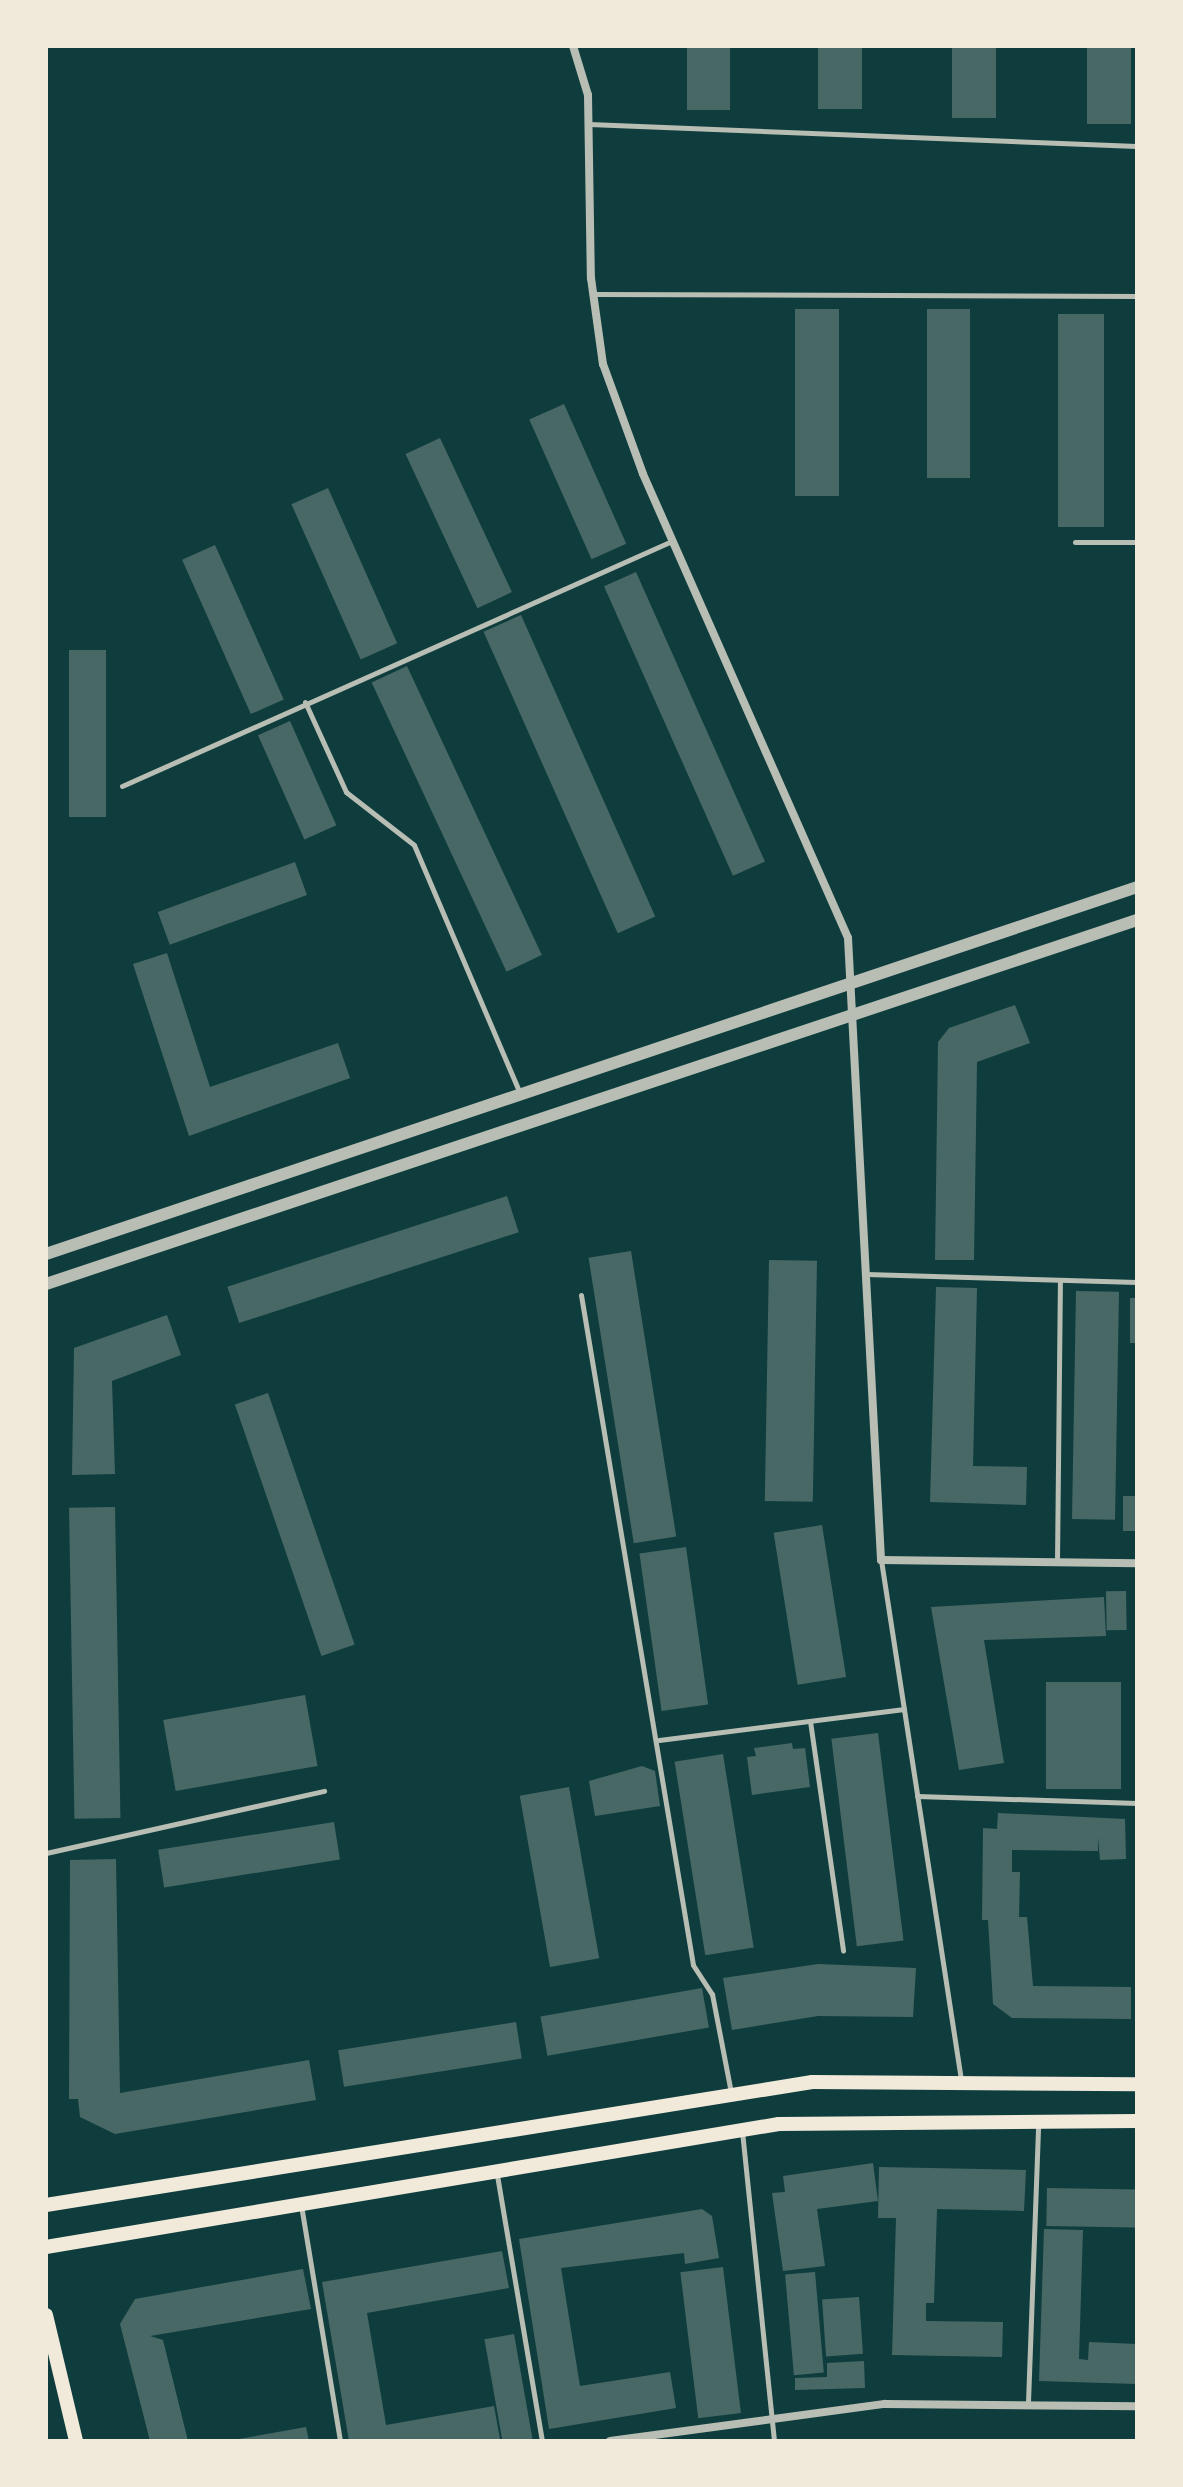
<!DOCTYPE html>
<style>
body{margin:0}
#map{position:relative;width:1183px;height:2487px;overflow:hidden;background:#0f3d3e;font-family:"Roboto Condensed",sans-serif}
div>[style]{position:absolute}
.building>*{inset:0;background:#486865;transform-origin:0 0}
.service>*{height:5px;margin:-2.5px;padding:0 2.5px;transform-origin:2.5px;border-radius:2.5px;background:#b8beb3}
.minor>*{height:8px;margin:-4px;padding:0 4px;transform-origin:4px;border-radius:4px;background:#b8beb3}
.tertiary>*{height:12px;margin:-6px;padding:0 6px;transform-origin:6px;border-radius:6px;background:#b8beb3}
.secondary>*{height:14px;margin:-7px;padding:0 7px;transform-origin:7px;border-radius:7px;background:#f1e9da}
.primary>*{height:14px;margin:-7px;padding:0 7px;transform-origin:7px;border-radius:7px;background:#f1e9da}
span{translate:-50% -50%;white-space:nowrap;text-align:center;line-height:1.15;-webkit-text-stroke:7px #f1e9da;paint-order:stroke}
.frame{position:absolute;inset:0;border:48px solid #f1e9da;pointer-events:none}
</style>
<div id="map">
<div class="building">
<div style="left:687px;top:46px;width:43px;height:64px"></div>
<div style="left:818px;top:46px;width:44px;height:63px"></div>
<div style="left:952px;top:46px;width:44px;height:72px"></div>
<div style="left:1087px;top:46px;width:44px;height:78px"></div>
<div style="left:839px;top:309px;width:187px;height:44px;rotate:90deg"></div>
<div style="left:927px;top:309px;width:43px;height:169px"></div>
<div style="left:1058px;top:314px;width:46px;height:213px"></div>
<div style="left:564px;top:404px;width:153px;height:38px;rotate:66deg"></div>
<div style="left:440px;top:438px;width:170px;height:38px;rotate:65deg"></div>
<div style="left:328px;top:488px;width:170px;height:40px;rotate:66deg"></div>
<div style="left:215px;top:545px;width:169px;height:36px;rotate:66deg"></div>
<div style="left:636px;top:572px;width:317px;height:35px;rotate:66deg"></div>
<div style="left:521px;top:615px;width:330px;height:41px;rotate:66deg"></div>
<div style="left:69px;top:650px;width:37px;height:167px"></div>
<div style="left:407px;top:666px;width:319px;height:39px;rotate:65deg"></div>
<div style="left:290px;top:721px;width:114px;height:35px;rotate:66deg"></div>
<div style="left:295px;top:862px;width:35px;height:146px;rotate:70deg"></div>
<div style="clip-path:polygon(167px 953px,210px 1087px,338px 1043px,350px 1078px,189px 1136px,133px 964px)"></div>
<div style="clip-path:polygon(1015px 1005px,1030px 1043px,977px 1062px,974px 1260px,935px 1260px,938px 1042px,949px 1028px)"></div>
<div style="left:507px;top:1196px;width:38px;height:294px;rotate:72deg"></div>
<div style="left:631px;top:1251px;width:289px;height:43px;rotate:81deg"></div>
<div style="left:769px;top:1260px;width:48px;height:241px;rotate:1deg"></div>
<div style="clip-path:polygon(936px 1287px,977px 1288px,973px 1466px,1027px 1467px,1026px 1505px,930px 1502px)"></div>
<div style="left:1076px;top:1291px;width:43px;height:228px;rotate:1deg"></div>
<div style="left:1130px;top:1298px;width:7px;height:45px"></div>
<div style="clip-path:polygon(167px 1315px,181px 1355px,112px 1381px,115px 1474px,72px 1475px,74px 1348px)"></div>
<div style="left:268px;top:1393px;width:266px;height:35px;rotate:71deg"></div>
<div style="left:1123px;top:1496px;width:14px;height:35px"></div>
<div style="left:115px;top:1507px;width:311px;height:46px;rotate:89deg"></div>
<div style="left:822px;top:1525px;width:154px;height:49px;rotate:81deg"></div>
<div style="left:686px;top:1547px;width:159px;height:47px;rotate:82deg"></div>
<div style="left:1126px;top:1591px;width:39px;height:20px;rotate:89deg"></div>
<div style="clip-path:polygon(1104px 1597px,1106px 1636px,984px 1640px,1004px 1763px,959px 1770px,931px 1607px)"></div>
<div style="left:1046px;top:1682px;width:75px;height:107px"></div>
<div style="left:305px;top:1695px;width:72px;height:144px;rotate:80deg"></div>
<div style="left:878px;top:1733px;width:209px;height:47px;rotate:83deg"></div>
<div style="clip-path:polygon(792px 1743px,793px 1749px,805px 1748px,810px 1787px,752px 1795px,747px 1757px,756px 1756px,754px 1748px)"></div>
<div style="left:723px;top:1754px;width:196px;height:49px;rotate:81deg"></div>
<div style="clip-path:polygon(642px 1766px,655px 1771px,660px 1806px,595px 1816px,589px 1781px)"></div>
<div style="left:569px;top:1787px;width:174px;height:50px;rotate:80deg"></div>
<div style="clip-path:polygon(998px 1813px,1125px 1819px,1126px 1859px,1100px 1860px,1098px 1837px,1098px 1851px,1012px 1850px,1012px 1872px,1020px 1872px,1019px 1917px,1027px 1917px,1033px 1986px,1131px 1987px,1131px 2019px,1012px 2018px,993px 2004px,988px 1920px,982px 1920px,983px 1828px,997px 1829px)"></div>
<div style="left:334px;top:1822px;width:38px;height:178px;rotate:81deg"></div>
<div style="clip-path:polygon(116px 1859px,120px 2093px,309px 2060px,316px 2100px,115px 2134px,80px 2117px,78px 2099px,69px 2099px,70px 1860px)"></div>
<div style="clip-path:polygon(818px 1964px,916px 1968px,913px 2017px,818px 2016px,732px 2030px,723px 1978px)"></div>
<div style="left:702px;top:1988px;width:40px;height:164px;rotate:80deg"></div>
<div style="left:516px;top:2022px;width:37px;height:180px;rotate:81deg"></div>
<div style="clip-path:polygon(873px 2163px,878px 2201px,817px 2209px,825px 2266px,783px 2271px,772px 2193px,785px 2192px,783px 2176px)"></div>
<div style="clip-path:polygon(879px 2167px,1026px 2170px,1024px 2211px,937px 2209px,934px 2303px,926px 2303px,926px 2321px,1003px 2322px,1002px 2357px,892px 2355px,896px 2218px,878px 2218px)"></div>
<div style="left:1047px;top:2188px;width:90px;height:38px;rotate:1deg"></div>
<div style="clip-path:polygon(702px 2209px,712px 2216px,719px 2258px,685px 2264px,684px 2253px,561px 2268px,580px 2386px,670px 2372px,676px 2408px,549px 2429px,519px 2239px)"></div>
<div style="clip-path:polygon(1044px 2229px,1083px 2230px,1079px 2359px,1088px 2360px,1089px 2342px,1137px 2344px,1137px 2384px,1039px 2381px)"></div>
<div style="clip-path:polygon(502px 2251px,509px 2288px,367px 2313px,386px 2425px,494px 2406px,500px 2439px,349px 2441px,322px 2282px)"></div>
<div style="left:723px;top:2267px;width:147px;height:43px;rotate:83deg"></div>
<div style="clip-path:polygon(303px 2269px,311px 2309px,150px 2336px,163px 2340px,188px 2441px,150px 2441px,120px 2324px,135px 2299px)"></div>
<div style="left:815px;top:2272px;width:101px;height:30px;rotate:85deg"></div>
<div style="left:859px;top:2297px;width:57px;height:37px;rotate:86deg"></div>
<div style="left:514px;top:2334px;width:106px;height:30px;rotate:80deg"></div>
<div style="clip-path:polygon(864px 2361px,865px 2388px,795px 2390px,795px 2378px,827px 2377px,827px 2363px)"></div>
<div style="clip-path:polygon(306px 2427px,309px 2441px,239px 2441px,239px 2439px)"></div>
</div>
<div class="service">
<div style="left:589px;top:124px;width:548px;rotate:2.3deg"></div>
<div style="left:594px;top:294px;width:543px;rotate:0.21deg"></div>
<div style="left:1075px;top:542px;width:62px"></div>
<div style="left:305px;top:702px;width:99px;rotate:65.5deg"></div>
<div style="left:346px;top:792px;width:86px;rotate:37.9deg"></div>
<div style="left:414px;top:845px;width:270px;rotate:66.9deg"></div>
<div style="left:122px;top:786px;width:602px;rotate:-24.01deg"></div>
<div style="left:866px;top:1274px;width:271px;rotate:1.7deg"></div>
<div style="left:581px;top:1295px;width:679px;rotate:80.51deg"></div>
<div style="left:693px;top:1965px;width:35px;rotate:57deg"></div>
<div style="left:712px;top:1994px;width:101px;rotate:79.1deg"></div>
<div style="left:881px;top:1560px;width:526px;rotate:81.25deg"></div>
<div style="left:1057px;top:1561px;width:281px;rotate:-89.4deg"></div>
<div style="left:810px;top:1721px;width:232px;rotate:81.8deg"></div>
<div style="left:659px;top:1740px;width:247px;rotate:-7.2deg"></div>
<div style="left:917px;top:1796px;width:220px;rotate:1.8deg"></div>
<div style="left:46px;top:1853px;width:285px;rotate:-12.6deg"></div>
<div style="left:742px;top:2131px;width:312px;rotate:84.1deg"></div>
<div style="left:497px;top:2175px;width:270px;rotate:80.4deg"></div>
<div style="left:301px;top:2205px;width:239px;rotate:80.6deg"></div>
<div style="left:1028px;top:2402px;width:279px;rotate:-87.9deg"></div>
</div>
<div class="minor">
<div style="left:573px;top:46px;width:51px;rotate:73deg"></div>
<div style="left:588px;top:95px;width:183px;rotate:89.1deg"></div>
<div style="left:591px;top:278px;width:87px;rotate:82.1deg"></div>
<div style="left:603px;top:364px;width:117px;rotate:70deg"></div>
<div style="left:643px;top:474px;width:507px;rotate:66.16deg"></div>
<div style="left:848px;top:938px;width:623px;rotate:86.96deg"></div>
<div style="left:881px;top:1560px;width:256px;rotate:0.7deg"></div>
<div style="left:610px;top:2441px;width:277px;rotate:-7.7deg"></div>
<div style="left:885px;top:2404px;width:252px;rotate:0.5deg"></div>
</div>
<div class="tertiary">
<div style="left:46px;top:1254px;width:1151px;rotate:-18.59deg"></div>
<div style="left:46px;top:1284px;width:1150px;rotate:-18.45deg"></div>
</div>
<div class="secondary">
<div style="left:46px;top:2315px;width:130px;rotate:76.6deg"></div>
</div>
<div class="primary">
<div style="left:46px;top:2205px;width:776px;rotate:-9.12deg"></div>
<div style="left:812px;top:2082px;width:325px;rotate:0.4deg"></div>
<div style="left:46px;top:2247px;width:743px;rotate:-9.53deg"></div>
<div style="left:779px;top:2124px;width:358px;rotate:-0.5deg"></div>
</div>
<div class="frame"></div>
</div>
